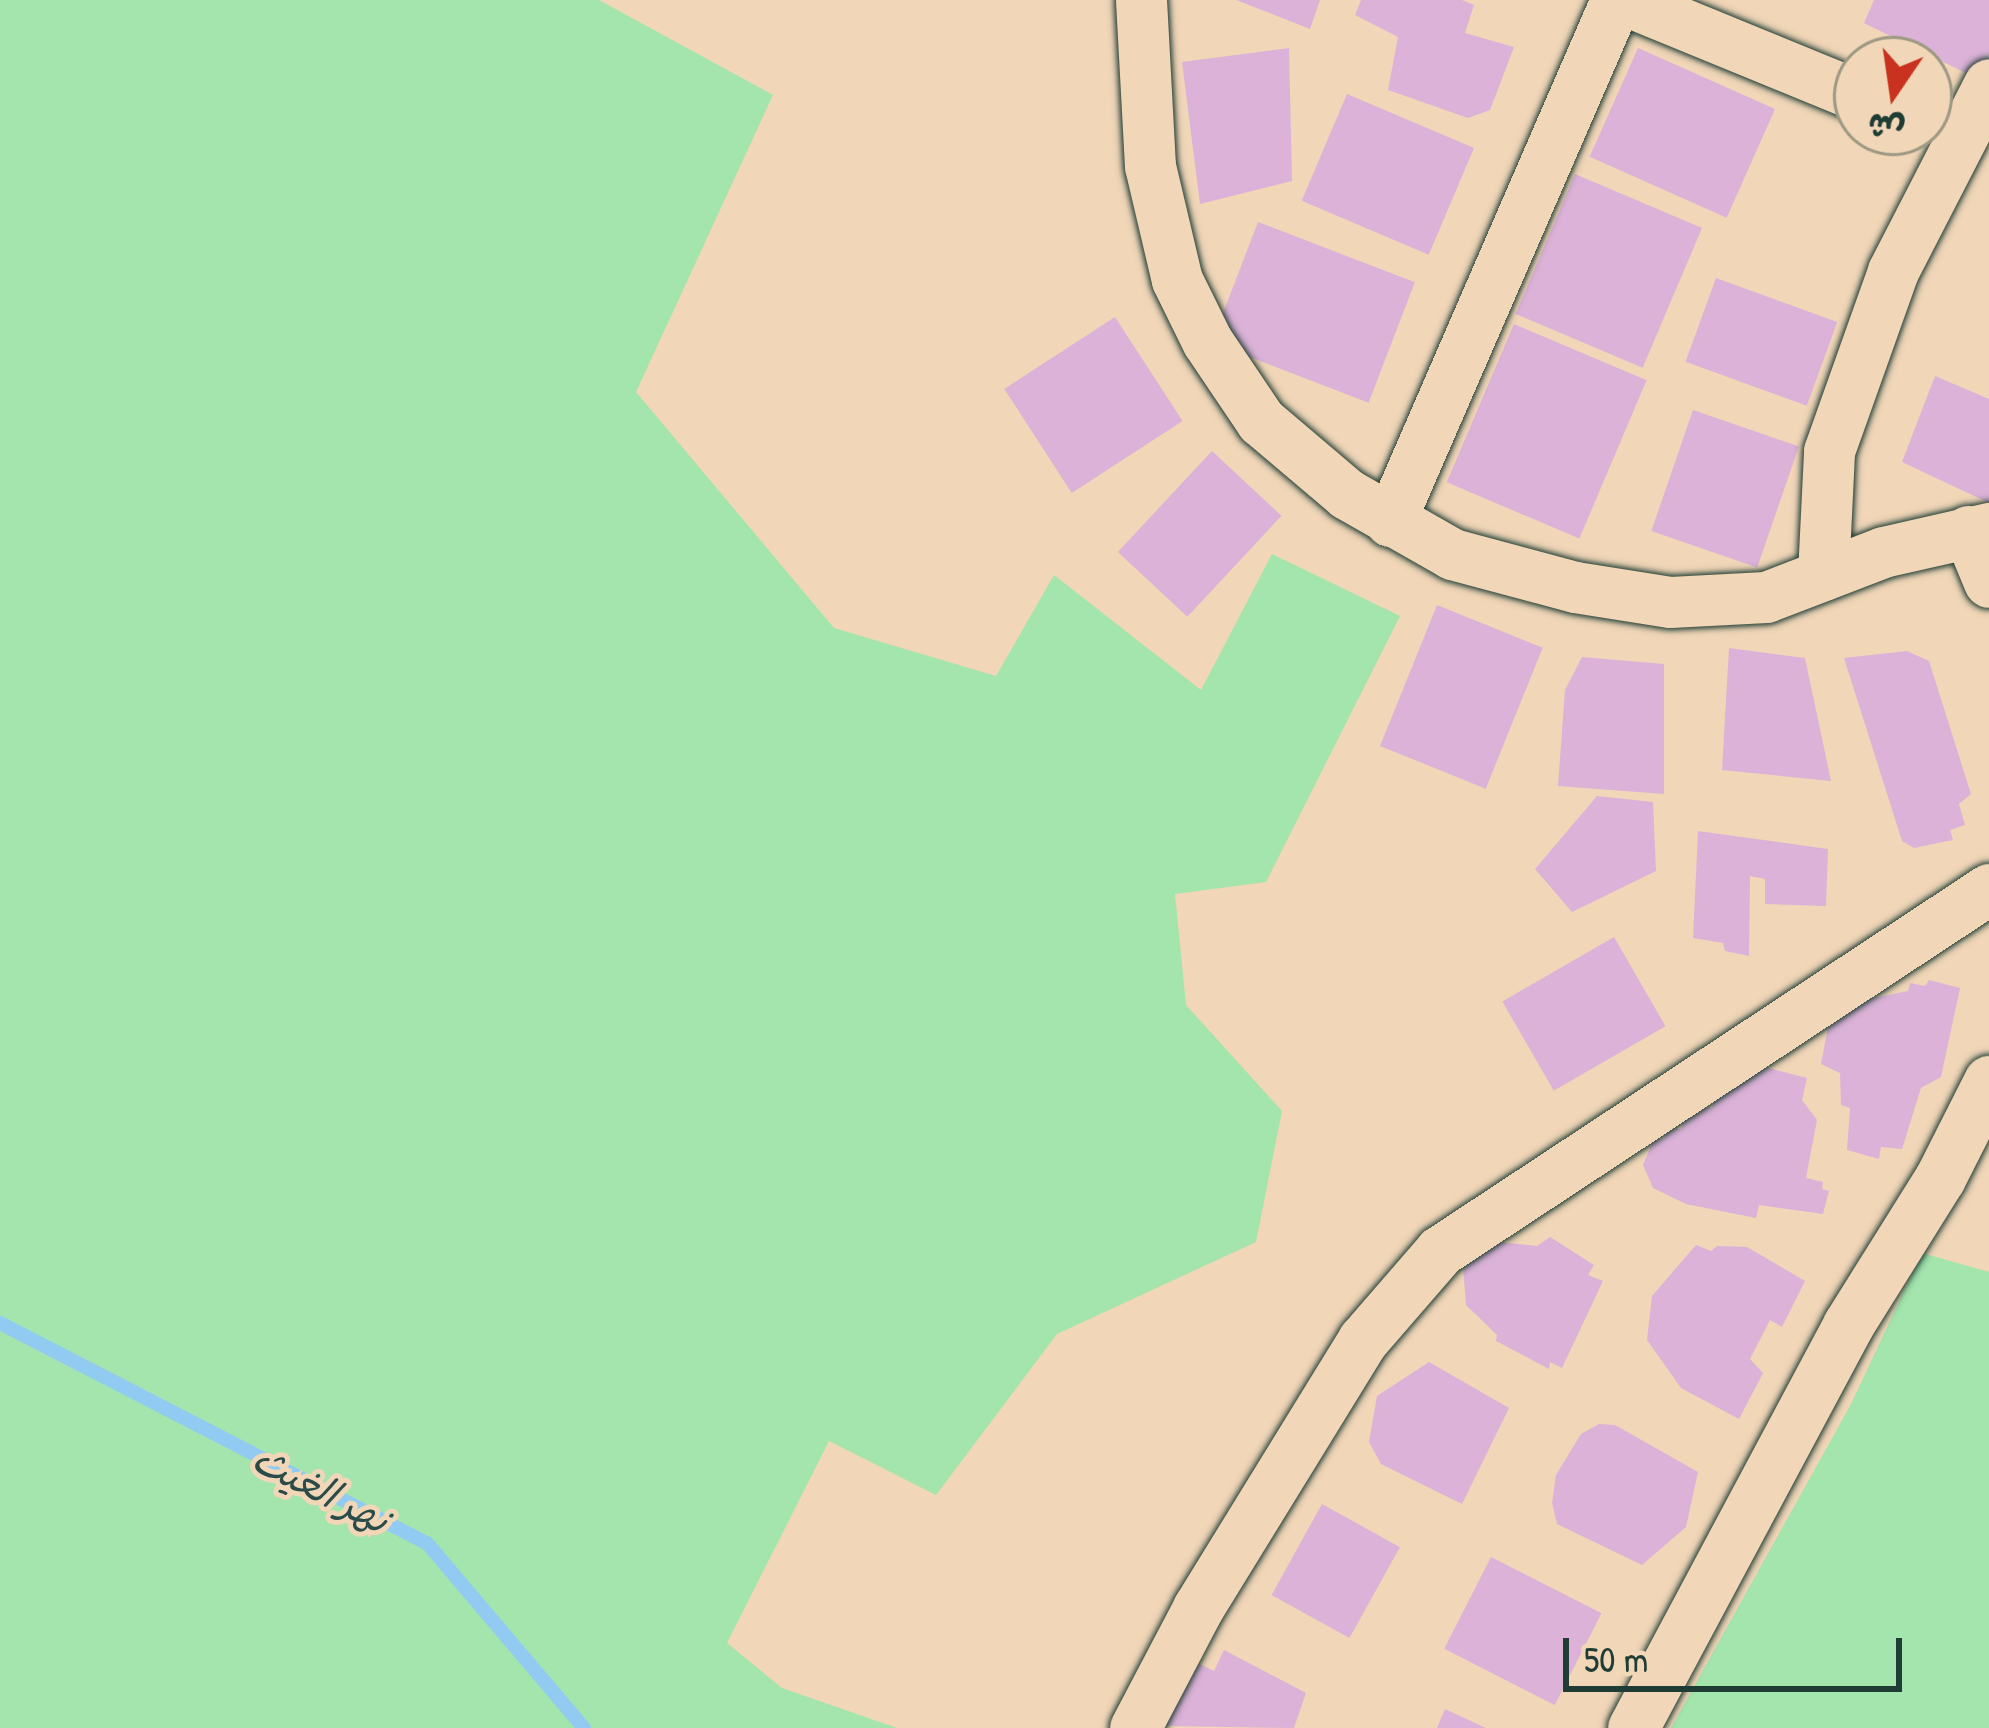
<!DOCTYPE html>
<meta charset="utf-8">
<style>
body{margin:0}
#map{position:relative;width:1989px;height:1728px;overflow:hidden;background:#f1d6b8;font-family:"Patrick Hand","Playpen Sans Arabic",sans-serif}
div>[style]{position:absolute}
.green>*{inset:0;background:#a4e4ad}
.stream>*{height:14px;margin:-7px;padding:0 7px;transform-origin:7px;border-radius:7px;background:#92cbf1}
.building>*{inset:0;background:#dcb2d8;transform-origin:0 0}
.roads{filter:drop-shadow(0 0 3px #1f3d34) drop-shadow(0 0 3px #1f3d34)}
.minor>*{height:51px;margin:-25.5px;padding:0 25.5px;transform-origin:25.5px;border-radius:25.5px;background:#f1d6b8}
span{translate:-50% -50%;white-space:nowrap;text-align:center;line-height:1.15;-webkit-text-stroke:10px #f1d6b8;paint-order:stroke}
.water-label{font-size:39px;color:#2a4b47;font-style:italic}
.north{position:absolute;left:1833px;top:36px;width:120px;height:120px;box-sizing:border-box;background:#f1d6b8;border:3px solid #9d9983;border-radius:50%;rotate:193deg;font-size:33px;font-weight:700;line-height:48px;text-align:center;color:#1f3d34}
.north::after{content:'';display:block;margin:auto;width:42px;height:54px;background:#c8321e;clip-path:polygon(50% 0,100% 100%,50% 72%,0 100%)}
.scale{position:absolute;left:1563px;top:1638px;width:339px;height:54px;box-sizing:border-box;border:6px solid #1f3d34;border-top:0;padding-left:15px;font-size:36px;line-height:42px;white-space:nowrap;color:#1f3d34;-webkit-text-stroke:9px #f1d6b8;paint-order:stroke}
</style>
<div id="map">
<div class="green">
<div style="clip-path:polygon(0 0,599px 0,773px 95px,636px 392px,834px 628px,996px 676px,1054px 575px,1201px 690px,1272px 554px,1400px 616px,1266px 882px,1175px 894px,1186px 1005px,1282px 1111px,1256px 1242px,1057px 1334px,936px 1495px,829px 1441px,727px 1643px,782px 1688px,897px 1728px,0 1728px)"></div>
<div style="clip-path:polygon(1922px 1253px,1989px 1272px,1989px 1728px,1671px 1728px,1851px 1404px)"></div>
</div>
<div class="stream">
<div style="left:0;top:1323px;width:480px;rotate:27.3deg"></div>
<div style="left:427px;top:1543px;width:243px;rotate:49.7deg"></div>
</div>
<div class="building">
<div style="clip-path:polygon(1236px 0,1320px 0,1310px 29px)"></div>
<div style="clip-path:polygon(1361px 0,1462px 0,1474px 5px,1465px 33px,1514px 47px,1490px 110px,1468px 118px,1388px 90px,1398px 37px,1355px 15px)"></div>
<div style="clip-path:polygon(1874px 0,1989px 0,1989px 55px,1980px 80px,1864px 23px)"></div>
<div style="clip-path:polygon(1289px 48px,1292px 181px,1200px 204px,1182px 62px)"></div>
<div style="left:1638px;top:48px;width:150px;height:119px;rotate:24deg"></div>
<div style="left:1347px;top:94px;width:138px;height:116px;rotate:23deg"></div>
<div style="left:1575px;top:174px;width:138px;height:152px;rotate:23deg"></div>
<div style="left:1258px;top:222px;width:168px;height:129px;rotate:21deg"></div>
<div style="left:1716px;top:278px;width:129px;height:89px;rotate:20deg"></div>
<div style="left:1115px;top:317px;width:124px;height:132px;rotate:57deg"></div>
<div style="left:1514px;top:324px;width:144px;height:172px;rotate:23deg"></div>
<div style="clip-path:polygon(1935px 376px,1989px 399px,1989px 503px,1902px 462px)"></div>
<div style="left:1693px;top:410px;width:112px;height:128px;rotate:19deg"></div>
<div style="left:1212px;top:451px;width:95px;height:138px;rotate:43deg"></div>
<div style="left:1437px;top:605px;width:114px;height:152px;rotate:22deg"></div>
<div style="clip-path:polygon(1729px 648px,1805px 658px,1831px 781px,1722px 770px)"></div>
<div style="clip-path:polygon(1907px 651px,1929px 661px,1971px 794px,1959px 804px,1965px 825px,1950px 830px,1953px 840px,1914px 848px,1902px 841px,1844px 658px)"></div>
<div style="clip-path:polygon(1582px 657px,1664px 664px,1664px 794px,1558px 786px,1565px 690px)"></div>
<div style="clip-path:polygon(1597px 796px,1653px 802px,1656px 871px,1572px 912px,1535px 869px)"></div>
<div style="clip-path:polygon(1698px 831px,1828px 849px,1826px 906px,1765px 904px,1765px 879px,1750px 876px,1749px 956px,1725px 951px,1723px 943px,1693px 938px)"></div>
<div style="left:1614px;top:937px;width:103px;height:129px;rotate:60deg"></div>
<div style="clip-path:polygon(1929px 980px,1960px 988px,1941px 1077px,1921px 1088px,1902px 1149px,1881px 1147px,1879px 1159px,1847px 1150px,1850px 1108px,1841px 1105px,1840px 1073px,1821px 1064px,1828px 1027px,1845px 1004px,1908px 991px,1910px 983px,1925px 986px)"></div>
<div style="clip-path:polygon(1757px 1065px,1807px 1078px,1802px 1100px,1817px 1120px,1806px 1178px,1823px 1182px,1822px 1189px,1829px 1191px,1823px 1214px,1759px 1205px,1756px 1218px,1686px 1204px,1653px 1188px,1643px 1165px,1653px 1141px,1665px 1138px,1665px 1128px,1681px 1129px,1688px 1105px,1712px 1108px,1718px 1086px)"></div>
<div style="clip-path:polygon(1550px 1237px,1594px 1265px,1588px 1275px,1603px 1281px,1562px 1368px,1550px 1362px,1549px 1369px,1496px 1341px,1497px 1335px,1466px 1305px,1463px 1266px,1500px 1242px,1537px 1246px)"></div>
<div style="clip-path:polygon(1696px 1245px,1711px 1251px,1717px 1246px,1747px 1247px,1805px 1281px,1782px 1327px,1770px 1320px,1750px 1359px,1763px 1373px,1739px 1419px,1681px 1388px,1647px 1340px,1652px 1296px)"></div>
<div style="clip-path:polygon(1429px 1362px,1509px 1408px,1462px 1504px,1381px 1464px,1369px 1442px,1377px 1396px)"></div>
<div style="clip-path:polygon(1599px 1424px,1615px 1425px,1698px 1472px,1686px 1527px,1642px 1565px,1557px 1524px,1552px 1503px,1556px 1475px,1581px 1434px)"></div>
<div style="left:1322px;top:1504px;width:89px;height:104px;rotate:29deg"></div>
<div style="left:1491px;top:1557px;width:124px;height:103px;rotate:27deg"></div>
<div style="clip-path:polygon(1224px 1650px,1306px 1693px,1294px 1728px,1165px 1726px,1188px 1658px,1214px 1671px)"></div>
<div style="clip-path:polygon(1445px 1709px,1486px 1728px,1437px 1728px)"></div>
</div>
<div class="roads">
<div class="minor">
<div style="left:1141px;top:0;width:166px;rotate:86.9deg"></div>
<div style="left:1150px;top:166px;width:117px;rotate:76.7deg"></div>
<div style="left:1177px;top:280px;width:68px;rotate:63.8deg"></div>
<div style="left:1207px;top:341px;width:97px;rotate:56deg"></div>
<div style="left:1261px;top:421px;width:113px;rotate:40.3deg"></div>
<div style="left:1347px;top:494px;width:121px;rotate:29.7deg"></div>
<div style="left:1452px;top:554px;width:127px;rotate:15deg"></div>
<div style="left:1575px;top:587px;width:96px;rotate:9deg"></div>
<div style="left:1670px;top:602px;width:96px;rotate:-3deg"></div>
<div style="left:1766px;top:597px;width:125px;rotate:-21deg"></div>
<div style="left:1883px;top:552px;width:109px;rotate:-12.8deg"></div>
<div style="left:1625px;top:0;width:251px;rotate:22.3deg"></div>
<div style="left:1390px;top:521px;width:568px;rotate:-66.55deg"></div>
<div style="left:1968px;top:531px;width:55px;rotate:67.6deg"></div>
<div style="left:1823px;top:575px;width:124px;rotate:-87.2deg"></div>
<div style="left:1829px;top:451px;width:191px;rotate:-70.4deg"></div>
<div style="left:1893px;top:271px;width:210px;rotate:-62.8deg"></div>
<div style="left:1135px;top:1728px;width:136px;rotate:-62.3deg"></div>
<div style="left:1198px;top:1608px;width:315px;rotate:-58.4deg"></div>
<div style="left:1363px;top:1340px;width:118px;rotate:-49.1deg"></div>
<div style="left:1440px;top:1251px;width:658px;rotate:-33.4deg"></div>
<div style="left:1633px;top:1728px;width:457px;rotate:-61.9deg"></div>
<div style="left:1848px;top:1325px;width:173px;rotate:-58deg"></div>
<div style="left:1940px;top:1178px;width:109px;rotate:-63.2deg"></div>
</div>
</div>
<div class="water-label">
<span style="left:321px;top:1489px;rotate:27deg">نهر الغيث</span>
</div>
<div class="north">ش</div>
<div class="scale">50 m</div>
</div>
